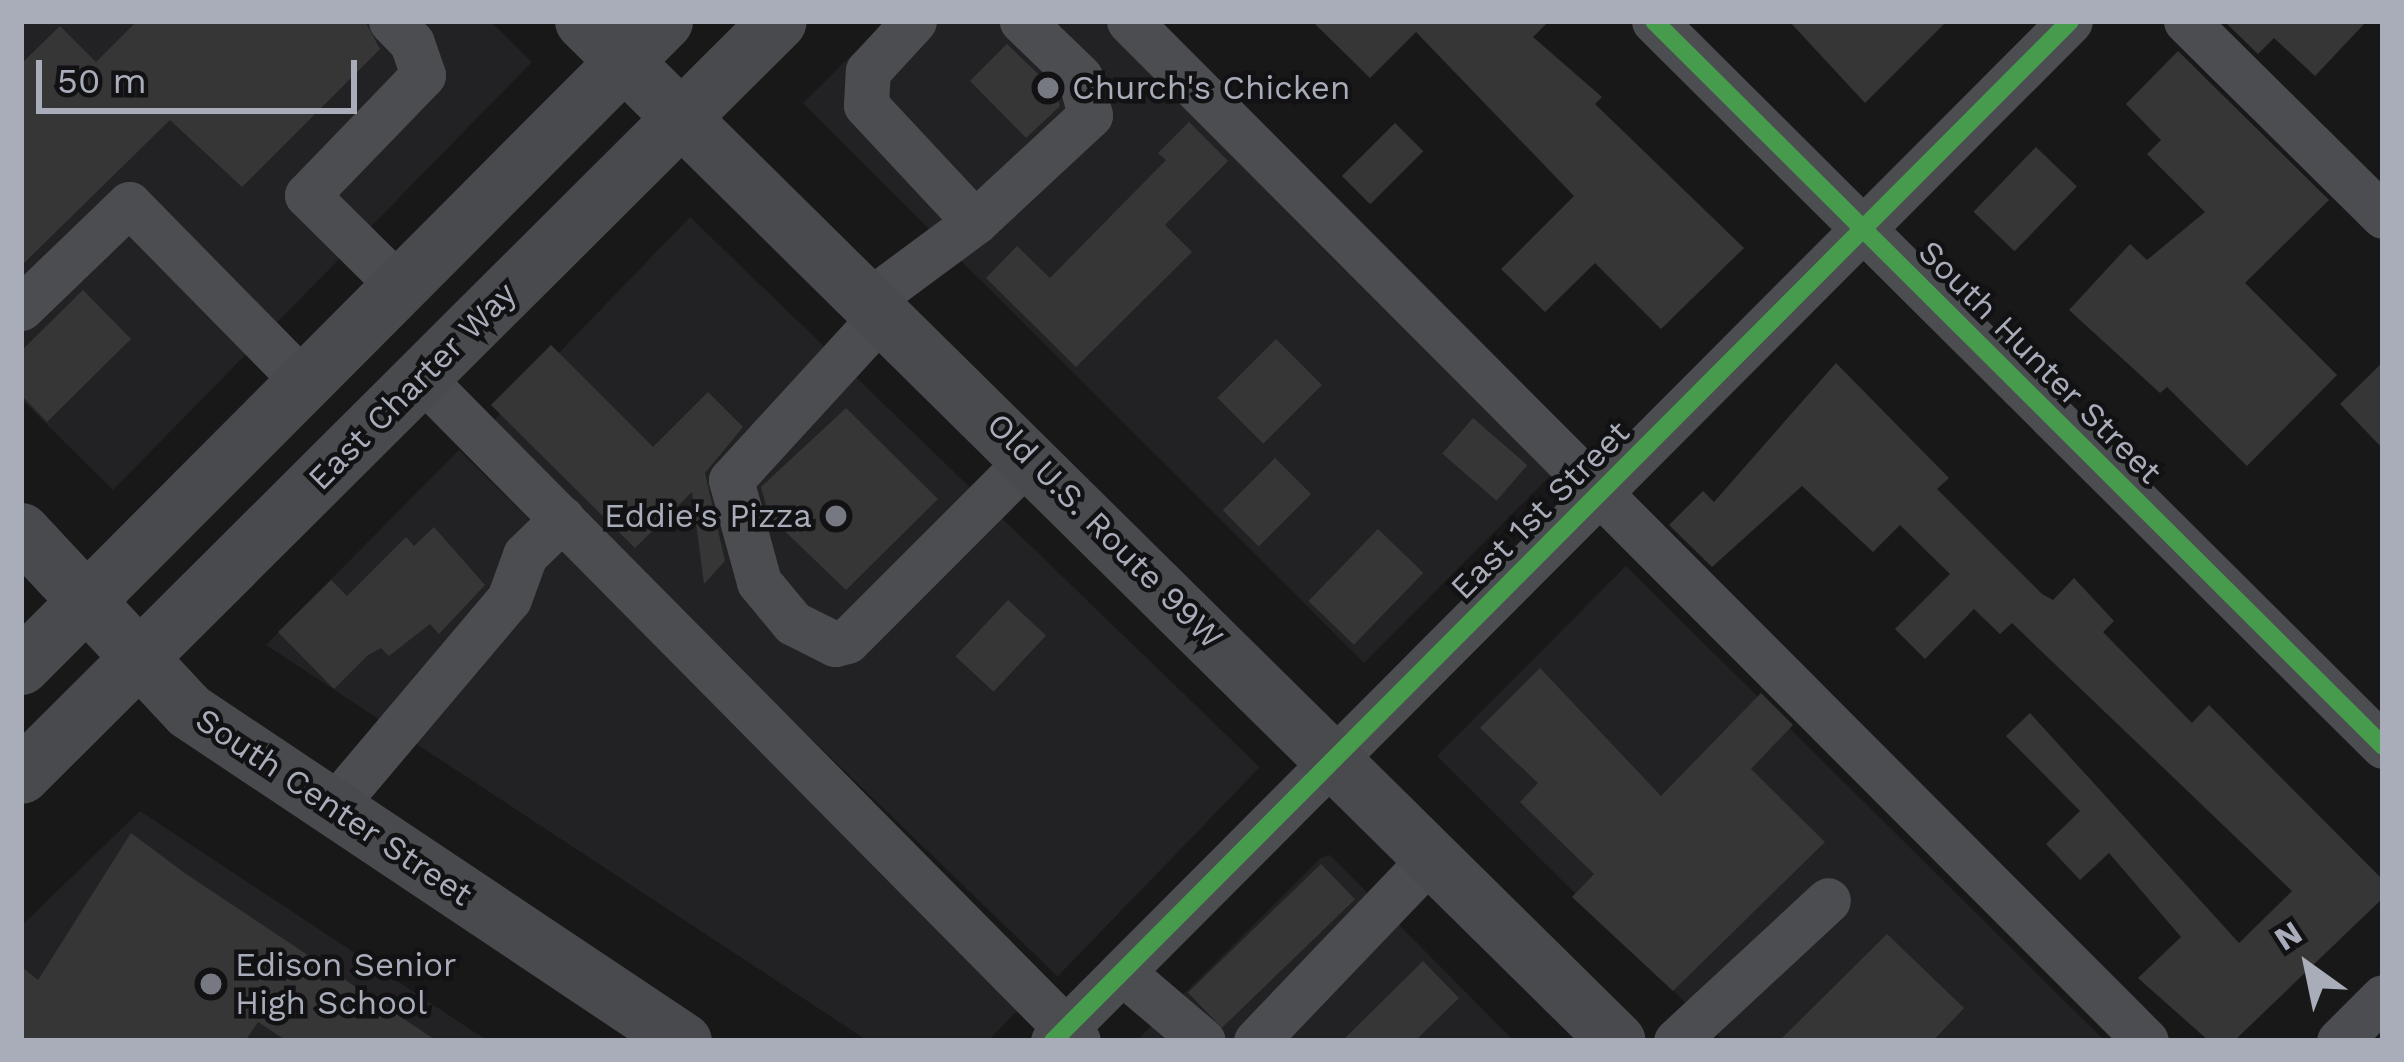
<!DOCTYPE html>
<style>
body{margin:0}
#map{position:relative;width:2404px;height:1062px;overflow:hidden;background:#181818;font-family:"Work Sans",sans-serif}
div>[style]{position:absolute}
.built>*{inset:0;background:#222224;transform-origin:0 0}
.building>*{inset:0;background:#363637;transform-origin:0 0}
.minor>*{height:45px;margin:-22.5px;padding:0 22.5px;transform-origin:22.5px;border-radius:22.5px;background:#4c4d51}
.major>*{height:57px;margin:-28.5px;padding:0 28.5px;transform-origin:28.5px;border-radius:28.5px;background:#494a4d}
.cycleway>*{height:18px;margin:-9px;padding:0 9px;transform-origin:9px;border-radius:9px;background:#469c4c}
.dots>*{width:33px;height:33px;translate:-50% -50%;box-sizing:border-box;border:6px solid #121214;border-radius:50%}
span{translate:-50% -50%;white-space:nowrap;text-align:center;line-height:1.15;-webkit-text-stroke:9px #121214;paint-order:stroke}
.poi-label{font-size:33px;color:#a9adb9}
.left{translate:0 -50%;text-align:left}
.right{translate:-100% -50%;text-align:right}
.street-label{font-size:33px;color:#a9adb9}
.frame{position:absolute;inset:0;border:24px solid #a9adb9;pointer-events:none}
.north{position:absolute;left:2248px;top:906px;width:120px;height:120px;-webkit-text-stroke:9px #121214;paint-order:stroke;rotate:327deg;font-size:33px;font-weight:700;line-height:48px;text-align:center;color:#a9adb9}
.north::after{content:'';display:block;margin:auto;width:42px;height:54px;background:#a9adb9;clip-path:polygon(50% 0,100% 100%,50% 72%,0 100%)}
.scale{position:absolute;left:36px;top:60px;width:321px;height:54px;box-sizing:border-box;border:6px solid #a9adb9;border-top:0;padding-left:15px;font-size:36px;line-height:42px;white-space:nowrap;color:#a9adb9;-webkit-text-stroke:9px #121214;paint-order:stroke}
</style>
<div id="map">
<div class="built">
<div style="clip-path:polygon(21px 21px,490px 21px,532px 62px,113px 490px,21px 399px)"></div>
<div style="clip-path:polygon(886px 21px,1103px 21px,1553px 473px,1364px 663px,803px 103px)"></div>
<div style="left:690px;top:217px;width:792px;height:291px;rotate:44deg"></div>
<div style="clip-path:polygon(459px 450px,1023px 1005px,988px 1041px,868px 1041px,266px 645px)"></div>
<div style="clip-path:polygon(1626px 566px,2105px 1041px,1724px 1041px,1437px 756px)"></div>
<div style="clip-path:polygon(140px 811px,488px 1041px,21px 1041px,21px 926px)"></div>
<div style="clip-path:polygon(1330px 855px,1514px 1041px,1136px 1041px,1321px 858px)"></div>
</div>
<div class="building">
<div style="clip-path:polygon(137px 21px,365px 21px,380px 49px,242px 187px,170px 120px,21px 266px,21px 64px,60px 26px,96px 62px)"></div>
<div style="clip-path:polygon(1312px 21px,1549px 21px,1533px 37px,1602px 97px,1595px 104px,1744px 248px,1661px 329px,1595px 263px,1545px 312px,1501px 269px,1574px 196px,1416px 32px,1370px 78px)"></div>
<div style="clip-path:polygon(1789px 21px,1947px 21px,1865px 103px)"></div>
<div style="clip-path:polygon(2224px 21px,2367px 21px,2315px 76px,2274px 38px,2258px 54px)"></div>
<div style="clip-path:polygon(1007px 44px,1056px 91px,1060px 106px,1026px 138px,970px 81px)"></div>
<div style="clip-path:polygon(2178px 51px,2329px 200px,2245px 283px,2337px 375px,2247px 466px,2167px 387px,2160px 393px,2069px 310px,2130px 244px,2147px 260px,2205px 212px,2147px 154px,2161px 140px,2126px 104px)"></div>
<div style="clip-path:polygon(1189px 122px,1228px 161px,1165px 225px,1192px 252px,1076px 367px,986px 278px,1017px 246px,1050px 278px,1166px 160px,1158px 153px)"></div>
<div style="left:1395px;top:123px;width:40px;height:75px;rotate:45deg"></div>
<div style="left:2036px;top:147px;width:57px;height:90px;rotate:44deg"></div>
<div style="clip-path:polygon(83px 290px,131px 339px,47px 422px,21px 395px,21px 351px)"></div>
<div style="left:1276px;top:339px;width:65px;height:83px;rotate:45deg"></div>
<div style="clip-path:polygon(551px 345px,653px 447px,708px 392px,743px 427px,705px 473px,725px 561px,704px 584px,692px 492px,635px 548px,491px 405px)"></div>
<div style="clip-path:polygon(2383px 362px,2383px 449px,2340px 404px)"></div>
<div style="clip-path:polygon(1836px 363px,1949px 478px,1937px 489px,2042px 594px,2053px 600px,2074px 578px,2114px 621px,2103px 632px,2192px 723px,2209px 705px,2383px 880px,2383px 898px,2234px 1041px,2209px 1041px,2138px 978px,2181px 937px,2109px 853px,2080px 880px,2046px 844px,2080px 811px,2006px 736px,2030px 713px,2239px 943px,2292px 891px,2012px 623px,2000px 634px,1974px 609px,1925px 659px,1895px 629px,1950px 574px,1900px 525px,1873px 552px,1802px 486px,1712px 567px,1669px 525px,1703px 491px,1714px 502px)"></div>
<div style="clip-path:polygon(846px 408px,938px 499px,846px 590px,769px 516px,761px 487px)"></div>
<div style="left:1473px;top:418px;width:72px;height:47px;rotate:41deg"></div>
<div style="left:1275px;top:458px;width:51px;height:74px;rotate:45deg"></div>
<div style="clip-path:polygon(434px 527px,485px 585px,439px 634px,430px 624px,389px 656px,381px 648px,368px 655px,334px 689px,278px 632px,331px 580px,347px 596px,406px 537px,414px 546px)"></div>
<div style="left:1378px;top:529px;width:63px;height:100px;rotate:44deg"></div>
<div style="left:1008px;top:600px;width:52px;height:77px;rotate:43deg"></div>
<div style="clip-path:polygon(1540px 668px,1661px 796px,1761px 693px,1793px 725px,1751px 769px,1825px 842px,1673px 991px,1572px 897px,1594px 874px,1520px 802px,1538px 783px,1480px 728px)"></div>
<div style="clip-path:polygon(131px 833px,186px 874px,437px 1041px,287px 1041px,258px 1022px,245px 1041px,21px 1041px,21px 966px,38px 980px)"></div>
<div style="left:1321px;top:864px;width:49px;height:185px;rotate:46deg"></div>
<div style="clip-path:polygon(1887px 934px,1964px 1008px,1933px 1041px,1779px 1041px)"></div>
<div style="clip-path:polygon(1423px 961px,1459px 998px,1415px 1041px,1342px 1041px)"></div>
</div>
<div class="minor">
<div style="left:391px;top:21px;width:30px;rotate:46deg"></div>
<div style="left:412px;top:43px;width:34px;rotate:71deg"></div>
<div style="left:423px;top:75px;width:167px;rotate:134deg"></div>
<div style="left:307px;top:195px;width:129px;rotate:44.7deg"></div>
<div style="left:1129px;top:21px;width:1440px;rotate:45.08deg"></div>
<div style="left:1654px;top:21px;width:1028px;rotate:44.84deg"></div>
<div style="left:2186px;top:21px;width:277px;rotate:44.7deg"></div>
<div style="left:975px;top:222px;width:157px;rotate:-42.9deg"></div>
<div style="left:1090px;top:115px;width:39px;rotate:-105deg"></div>
<div style="left:1080px;top:77px;width:81px;rotate:-136deg"></div>
<div style="left:871px;top:299px;width:129px;rotate:-36.5deg"></div>
<div style="left:975px;top:222px;width:160px;rotate:-133deg"></div>
<div style="left:866px;top:105px;width:34px;rotate:-87deg"></div>
<div style="left:868px;top:71px;width:68px;rotate:-47.4deg"></div>
<div style="left:21px;top:308px;width:150px;rotate:-43.9deg"></div>
<div style="left:129px;top:204px;width:250px;rotate:45.5deg"></div>
<div style="left:885px;top:312px;width:228px;rotate:132.5deg"></div>
<div style="left:731px;top:480px;width:106px;rotate:74.6deg"></div>
<div style="left:759px;top:582px;width:53px;rotate:50.3deg"></div>
<div style="left:793px;top:623px;width:47px;rotate:26.6deg"></div>
<div style="left:835px;top:644px;width:12px;rotate:-14deg"></div>
<div style="left:847px;top:641px;width:260px;rotate:-45deg"></div>
<div style="left:421px;top:377px;width:934px;rotate:45.3deg"></div>
<div style="left:333px;top:807px;width:272px;rotate:-49.8deg"></div>
<div style="left:509px;top:599px;width:47px;rotate:-70deg"></div>
<div style="left:525px;top:555px;width:52px;rotate:-44.2deg"></div>
<div style="left:1122px;top:972px;width:106px;rotate:40.4deg"></div>
<div style="left:1053px;top:1041px;width:1440px;rotate:-45.08deg"></div>
<div style="left:1256px;top:1041px;width:255px;rotate:-46.3deg"></div>
<div style="left:1676px;top:1041px;width:207px;rotate:-42.8deg"></div>
<div style="left:2339px;top:1041px;width:62px;rotate:-45deg"></div>
</div>
<div class="major">
<div style="left:583px;top:21px;width:1452px;rotate:44.61deg"></div>
<div style="left:21px;top:531px;width:246px;rotate:47deg"></div>
<div style="left:189px;top:711px;width:594px;rotate:33.74deg"></div>
<div style="left:21px;top:666px;width:911px;rotate:-45.09deg"></div>
<div style="left:21px;top:775px;width:1068px;rotate:-44.89deg"></div>
</div>
<div class="cycleway">
<div style="left:1654px;top:21px;width:1028px;rotate:44.84deg"></div>
<div style="left:1053px;top:1041px;width:1440px;rotate:-45.08deg"></div>
</div>
<div class="dots">
<div style="left:1048px;top:88px;background:#767981"></div>
<div style="left:836px;top:516px;background:#767981"></div>
<div style="left:211px;top:984px;background:#767981"></div>
</div>
<div class="poi-label">
<span class="left" style="left:1072px;top:88px">Church's Chicken</span>
<span class="right" style="left:812px;top:516px">Eddie's Pizza</span>
<span class="left" style="left:235px;top:984px">Edison Senior<br>High School</span>
</div>
<div class="street-label">
<span style="left:2040px;top:362px;rotate:45deg">South Hunter Street</span>
<span style="left:412px;top:386px;rotate:-45deg">East Charter Way</span>
<span style="left:1540px;top:510px;rotate:-45deg">East 1st Street</span>
<span style="left:1105px;top:531px;rotate:45deg">Old U.S. Route 99W</span>
<span style="left:334px;top:807px;rotate:34deg">South Center Street</span>
</div>
<div class="frame"></div>
<div class="north">N</div>
<div class="scale">50 m</div>
</div>
